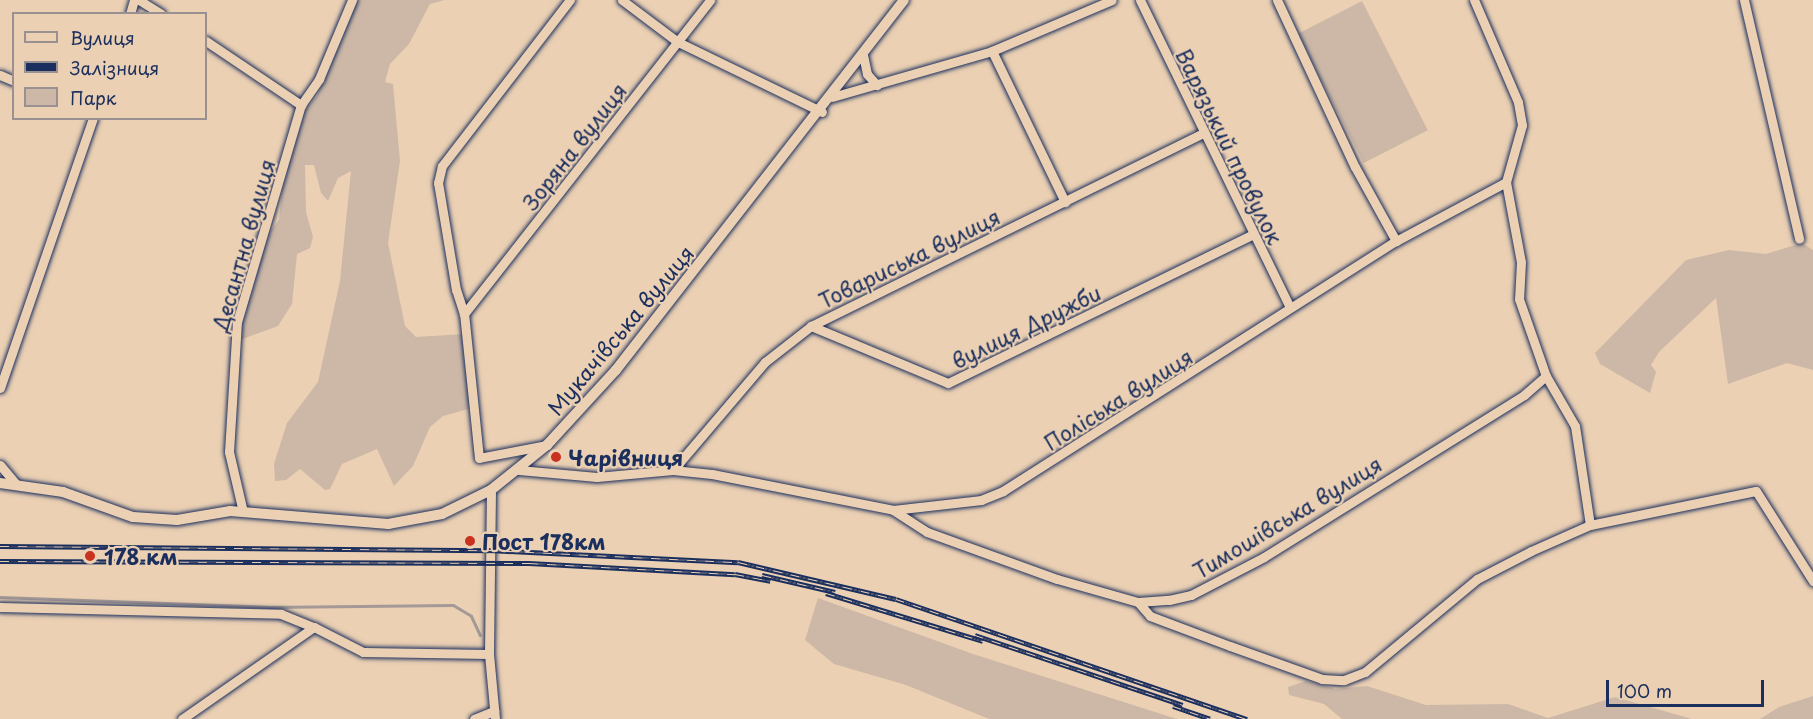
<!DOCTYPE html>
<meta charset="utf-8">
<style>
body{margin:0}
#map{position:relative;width:1813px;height:719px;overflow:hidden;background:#ebd0b3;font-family:"Playpen Sans",sans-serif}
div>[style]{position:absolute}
.green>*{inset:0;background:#cdb8a7;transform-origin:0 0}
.stream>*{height:3px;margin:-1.5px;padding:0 1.5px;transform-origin:1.5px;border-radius:1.5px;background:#a49996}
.roads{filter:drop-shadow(0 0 2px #1b2f5e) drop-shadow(0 0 2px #1b2f5e)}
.minor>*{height:9px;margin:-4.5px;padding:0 4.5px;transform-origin:4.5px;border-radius:4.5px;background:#ebd0b3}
.tertiary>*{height:10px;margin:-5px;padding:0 5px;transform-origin:5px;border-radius:5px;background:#ebd0b3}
.rail>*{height:5px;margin-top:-2.5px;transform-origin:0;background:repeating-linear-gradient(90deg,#ebd0b3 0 9px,#1b2f5e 0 18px);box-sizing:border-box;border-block:2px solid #1b2f5e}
.dots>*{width:16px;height:16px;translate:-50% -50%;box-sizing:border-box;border:3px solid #ebd0b3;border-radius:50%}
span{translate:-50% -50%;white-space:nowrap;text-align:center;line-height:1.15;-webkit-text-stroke:4.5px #ebd0b3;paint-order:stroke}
.street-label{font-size:21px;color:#1b2f5e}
.poi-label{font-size:21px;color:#1b2f5e;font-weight:700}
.left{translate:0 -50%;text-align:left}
.legend{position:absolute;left:12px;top:12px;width:195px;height:108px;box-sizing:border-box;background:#ebd0b3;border:2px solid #989091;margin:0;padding:8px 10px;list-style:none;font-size:18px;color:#1b2f5e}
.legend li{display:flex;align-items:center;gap:12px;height:30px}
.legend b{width:30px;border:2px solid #989091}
.scale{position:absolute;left:1606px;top:680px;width:158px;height:27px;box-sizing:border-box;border:3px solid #1b2f5e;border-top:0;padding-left:8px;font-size:18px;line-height:21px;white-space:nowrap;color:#1b2f5e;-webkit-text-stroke:4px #ebd0b3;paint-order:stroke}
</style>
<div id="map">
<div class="green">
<div style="clip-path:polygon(355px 0,445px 0,430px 4px,409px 44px,390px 64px,385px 82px,393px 84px,400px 161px,388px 243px,405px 326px,416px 337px,464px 334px,472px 408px,443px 416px,430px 427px,413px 466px,394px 486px,377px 449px,342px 464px,330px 489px,325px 490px,300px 469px,286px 480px,275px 481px,274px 464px,287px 423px,318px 382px,340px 281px,351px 171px,338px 178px,328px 201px,321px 193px,314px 165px,305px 165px,306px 212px,313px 237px,310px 248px,297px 254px,292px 304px,278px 326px,237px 341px,268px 234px,279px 220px,283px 180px,304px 111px,317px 96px)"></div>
<div style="left:1362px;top:1px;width:145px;height:72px;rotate:63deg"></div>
<div style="clip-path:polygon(1802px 243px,1813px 250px,1813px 370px,1787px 363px,1728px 384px,1716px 298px,1659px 352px,1651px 365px,1656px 372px,1650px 393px,1600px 364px,1595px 353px,1686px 260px,1729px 250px,1766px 254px)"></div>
<div style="clip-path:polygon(818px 598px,973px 654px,1177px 719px,989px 719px,906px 685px,834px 664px,805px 640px)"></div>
<div style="clip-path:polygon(1306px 681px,1336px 689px,1367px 686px,1426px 705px,1508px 704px,1548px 718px,1615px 697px,1692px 719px,1342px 719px,1324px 704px,1289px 695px,1288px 687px)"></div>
<div style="clip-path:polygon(1813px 696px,1813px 719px,1760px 719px,1779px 707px)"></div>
</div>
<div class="stream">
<div style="left:0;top:597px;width:267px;rotate:2.1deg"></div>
<div style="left:267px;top:607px;width:186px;rotate:-0.6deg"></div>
<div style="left:453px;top:605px;width:21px;rotate:31deg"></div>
<div style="left:471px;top:616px;width:21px;rotate:65deg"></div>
</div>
<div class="roads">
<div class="minor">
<div style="left:139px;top:0;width:26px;rotate:32deg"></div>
<div style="left:622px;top:0;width:70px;rotate:36.9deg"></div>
<div style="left:678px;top:42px;width:160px;rotate:25.9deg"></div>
<div style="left:1140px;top:0;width:342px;rotate:64deg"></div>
<div style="left:1277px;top:0;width:184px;rotate:65deg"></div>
<div style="left:1355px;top:167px;width:85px;rotate:61deg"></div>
<div style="left:1744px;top:0;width:245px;rotate:77deg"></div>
<div style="left:130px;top:14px;width:15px;rotate:-74deg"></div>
<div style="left:206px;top:41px;width:115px;rotate:34deg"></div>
<div style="left:992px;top:51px;width:168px;rotate:64.2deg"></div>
<div style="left:863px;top:55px;width:19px;rotate:78deg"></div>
<div style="left:867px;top:74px;width:15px;rotate:48deg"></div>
<div style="left:0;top:75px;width:15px;rotate:23deg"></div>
<div style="left:832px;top:97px;width:166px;rotate:-16deg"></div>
<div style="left:992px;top:51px;width:130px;rotate:-23deg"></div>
<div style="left:1506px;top:182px;width:81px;rotate:79.4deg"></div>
<div style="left:1521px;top:262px;width:37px;rotate:93deg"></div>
<div style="left:1519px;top:299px;width:82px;rotate:70.7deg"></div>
<div style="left:1546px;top:376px;width:58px;rotate:59.9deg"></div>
<div style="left:1575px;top:426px;width:100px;rotate:81.4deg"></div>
<div style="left:464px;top:314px;width:399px;rotate:-51.9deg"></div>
<div style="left:811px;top:326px;width:148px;rotate:22.6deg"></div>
<div style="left:948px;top:383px;width:338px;rotate:-26deg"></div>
<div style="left:0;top:388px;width:286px;rotate:-71deg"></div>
<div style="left:547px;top:445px;width:69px;rotate:169.2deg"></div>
<div style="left:479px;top:458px;width:145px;rotate:-95.9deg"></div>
<div style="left:464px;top:314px;width:25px;rotate:-108deg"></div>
<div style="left:456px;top:290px;width:109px;rotate:-99.5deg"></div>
<div style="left:438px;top:183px;width:17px;rotate:-77deg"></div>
<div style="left:442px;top:166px;width:210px;rotate:-52.4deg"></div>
<div style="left:0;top:465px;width:25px;rotate:50deg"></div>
<div style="left:519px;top:470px;width:78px;rotate:5.1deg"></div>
<div style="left:597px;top:477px;width:76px;rotate:-5.3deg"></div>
<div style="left:673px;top:470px;width:39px;rotate:6deg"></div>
<div style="left:712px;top:474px;width:185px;rotate:11.2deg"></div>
<div style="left:893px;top:510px;width:89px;rotate:-6.5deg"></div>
<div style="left:981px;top:500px;width:24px;rotate:-22deg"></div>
<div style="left:1003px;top:491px;width:466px;rotate:-32.5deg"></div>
<div style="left:1396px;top:241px;width:125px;rotate:-28.2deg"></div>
<div style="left:1506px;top:182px;width:59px;rotate:-74.3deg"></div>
<div style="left:1522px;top:125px;width:23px;rotate:-100deg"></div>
<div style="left:1518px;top:102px;width:111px;rotate:-113.3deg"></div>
<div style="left:673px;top:470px;width:142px;rotate:-49.6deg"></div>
<div style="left:765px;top:362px;width:58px;rotate:-38deg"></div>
<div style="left:811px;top:326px;width:436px;rotate:-26.2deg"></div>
<div style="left:491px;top:490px;width:164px;rotate:90.7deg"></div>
<div style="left:489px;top:654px;width:65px;rotate:84.7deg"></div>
<div style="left:893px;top:510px;width:40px;rotate:32.9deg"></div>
<div style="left:927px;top:532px;width:138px;rotate:19.9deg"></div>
<div style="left:1057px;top:579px;width:84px;rotate:15.9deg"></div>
<div style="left:1138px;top:602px;width:31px;rotate:-4deg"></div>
<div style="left:1169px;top:600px;width:23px;rotate:-13deg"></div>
<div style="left:1191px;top:595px;width:82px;rotate:-27.5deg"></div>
<div style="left:1264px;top:557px;width:306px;rotate:-31.9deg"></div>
<div style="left:1524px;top:395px;width:29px;rotate:-41deg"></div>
<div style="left:243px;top:512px;width:62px;rotate:-103.1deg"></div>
<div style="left:229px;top:452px;width:130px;rotate:-86.5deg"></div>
<div style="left:237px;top:322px;width:226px;rotate:-73.6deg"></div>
<div style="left:301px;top:105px;width:32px;rotate:-55deg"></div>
<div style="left:319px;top:79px;width:86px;rotate:-67.3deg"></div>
<div style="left:1138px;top:602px;width:18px;rotate:49deg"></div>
<div style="left:1150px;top:616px;width:85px;rotate:20.6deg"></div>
<div style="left:1230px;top:646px;width:98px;rotate:19.7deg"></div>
<div style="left:1322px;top:679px;width:22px;rotate:3deg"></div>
<div style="left:1344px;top:680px;width:22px;rotate:-21deg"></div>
<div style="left:1365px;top:672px;width:146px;rotate:-39.7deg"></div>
<div style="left:1477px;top:579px;width:61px;rotate:-27.4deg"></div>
<div style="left:1531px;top:551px;width:64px;rotate:-23.8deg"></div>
<div style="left:1590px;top:525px;width:169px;rotate:-11.6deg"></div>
<div style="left:1756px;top:491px;width:107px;rotate:57.7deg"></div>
<div style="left:0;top:607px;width:281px;rotate:1.4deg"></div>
<div style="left:281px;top:614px;width:35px;rotate:22deg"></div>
<div style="left:182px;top:719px;width:161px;rotate:-34.9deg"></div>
<div style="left:314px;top:627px;width:55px;rotate:27deg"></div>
<div style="left:363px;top:652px;width:126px;rotate:0.9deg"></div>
<div style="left:474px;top:719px;width:22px;rotate:-22deg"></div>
</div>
<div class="tertiary">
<div style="left:0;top:483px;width:64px;rotate:8.1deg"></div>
<div style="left:63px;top:492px;width:74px;rotate:19.7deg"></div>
<div style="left:133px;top:517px;width:44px;rotate:3.9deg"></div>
<div style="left:177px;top:520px;width:54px;rotate:-9.6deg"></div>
<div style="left:230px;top:511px;width:159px;rotate:4.7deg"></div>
<div style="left:388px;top:524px;width:55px;rotate:-10.5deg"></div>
<div style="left:442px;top:514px;width:55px;rotate:-26.1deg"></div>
<div style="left:491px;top:490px;width:72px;rotate:-38.8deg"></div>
<div style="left:547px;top:445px;width:102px;rotate:-47.4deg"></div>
<div style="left:616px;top:370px;width:469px;rotate:-52.1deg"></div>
</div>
</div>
<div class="rail">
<div style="left:0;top:546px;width:489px;rotate:0.5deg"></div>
<div style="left:489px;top:550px;width:249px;rotate:2.8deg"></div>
<div style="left:738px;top:562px;width:162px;rotate:13.2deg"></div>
<div style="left:896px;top:599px;width:371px;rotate:18.9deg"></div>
<div style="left:0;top:561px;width:529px;rotate:0.22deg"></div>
<div style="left:529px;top:563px;width:206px;rotate:3.1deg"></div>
<div style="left:735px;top:574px;width:36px;rotate:11deg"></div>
<div style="left:762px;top:575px;width:75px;rotate:13.1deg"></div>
<div style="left:826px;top:593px;width:164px;rotate:17deg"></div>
<div style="left:975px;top:635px;width:219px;rotate:18.6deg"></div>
<div style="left:1173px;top:706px;width:39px;rotate:19deg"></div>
</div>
<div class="dots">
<div style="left:556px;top:457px;background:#c8321e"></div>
<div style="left:470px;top:541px;background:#c8321e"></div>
<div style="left:90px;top:556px;background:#c8321e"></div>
</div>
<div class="street-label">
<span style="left:574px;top:146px;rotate:-52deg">Зоряна вулиця</span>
<span style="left:1230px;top:146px;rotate:64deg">Варязький провулок</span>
<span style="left:243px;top:245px;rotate:-74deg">Десантна вулиця</span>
<span style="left:909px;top:258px;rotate:-26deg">Товариська вулиця</span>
<span style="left:1026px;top:326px;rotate:-26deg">вулиця Дружби</span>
<span style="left:620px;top:330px;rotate:-50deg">Мукачівська вулиця</span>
<span style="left:1118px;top:399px;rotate:-32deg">Поліська вулиця</span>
<span style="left:1287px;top:517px;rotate:-31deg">Тимошівська вулиця</span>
</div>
<div class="poi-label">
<span class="left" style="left:568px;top:457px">Чарівниця</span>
<span class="left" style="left:482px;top:541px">Пост 178км</span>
<span class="left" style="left:104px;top:556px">178 км</span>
</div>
<ul class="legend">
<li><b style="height:8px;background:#ebd0b3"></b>Вулиця</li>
<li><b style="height:8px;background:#1b2f5e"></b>Залізниця</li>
<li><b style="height:16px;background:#cdb8a7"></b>Парк</li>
</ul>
<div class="scale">100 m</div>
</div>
